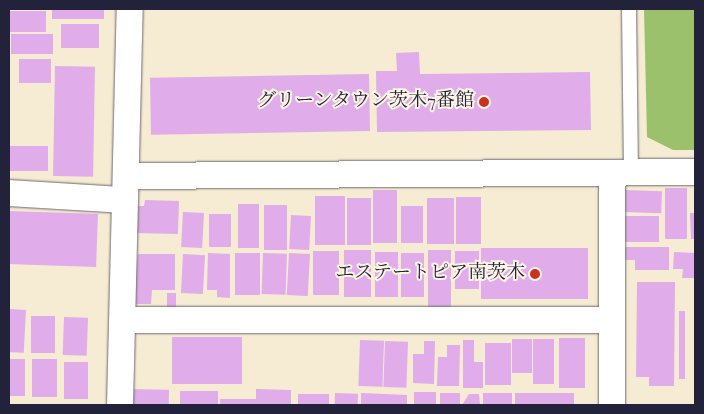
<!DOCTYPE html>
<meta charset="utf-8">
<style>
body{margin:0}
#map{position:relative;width:704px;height:414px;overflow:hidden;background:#f6ebd3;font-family:"IM FELL English","Noto Serif JP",serif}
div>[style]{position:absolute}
.green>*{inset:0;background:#9bc16d}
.building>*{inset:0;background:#e0ace9;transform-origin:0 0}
.roads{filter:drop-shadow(0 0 1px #6c6870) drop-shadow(0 0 1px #6c6870)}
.lane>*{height:14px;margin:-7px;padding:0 7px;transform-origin:7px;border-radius:7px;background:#fff}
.street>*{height:26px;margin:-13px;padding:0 13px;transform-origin:13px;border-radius:13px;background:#fff}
.dots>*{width:14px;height:14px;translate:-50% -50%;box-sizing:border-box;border:2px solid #fcf5e5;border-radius:50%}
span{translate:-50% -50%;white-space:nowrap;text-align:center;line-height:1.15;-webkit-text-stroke:4px #fcf5e5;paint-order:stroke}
.poi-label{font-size:19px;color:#22223b}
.right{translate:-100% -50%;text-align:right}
.frame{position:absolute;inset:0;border:10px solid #22223b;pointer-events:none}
</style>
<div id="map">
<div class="green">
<div style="clip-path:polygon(644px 9px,695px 9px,695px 150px,673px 150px,647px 137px)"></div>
</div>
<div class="building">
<div style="left:52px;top:9px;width:52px;height:10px"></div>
<div style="left:9px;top:11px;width:37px;height:21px"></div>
<div style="left:61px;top:24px;width:38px;height:24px"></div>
<div style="left:11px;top:34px;width:42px;height:20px"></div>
<div style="clip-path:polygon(419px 52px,420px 74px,590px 72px,591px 130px,377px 132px,376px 71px,397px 71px,396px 53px)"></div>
<div style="left:19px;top:59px;width:32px;height:24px"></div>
<div style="left:55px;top:66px;width:40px;height:110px;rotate:1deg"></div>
<div style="left:369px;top:74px;width:57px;height:219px;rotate:89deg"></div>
<div style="left:48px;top:146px;width:25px;height:39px;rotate:90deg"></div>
<div style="left:665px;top:188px;width:22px;height:51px"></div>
<div style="left:373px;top:190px;width:24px;height:53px"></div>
<div style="left:625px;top:190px;width:37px;height:22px;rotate:2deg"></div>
<div style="left:315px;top:196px;width:30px;height:49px"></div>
<div style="left:456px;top:197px;width:25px;height:47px"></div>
<div style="left:347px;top:198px;width:24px;height:47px"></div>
<div style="left:427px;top:198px;width:27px;height:46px"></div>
<div style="clip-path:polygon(145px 200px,179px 201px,178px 234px,134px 233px,135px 206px,144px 206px)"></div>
<div style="left:238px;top:204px;width:21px;height:44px"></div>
<div style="left:264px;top:205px;width:23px;height:45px"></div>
<div style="left:401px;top:206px;width:22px;height:37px"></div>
<div style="left:9px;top:211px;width:89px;height:53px;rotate:2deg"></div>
<div style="left:183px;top:212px;width:21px;height:35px;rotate:3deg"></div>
<div style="clip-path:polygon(690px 213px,695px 213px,695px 239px,691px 239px)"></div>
<div style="left:209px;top:214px;width:22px;height:33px"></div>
<div style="left:291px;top:215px;width:20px;height:34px;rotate:3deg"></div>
<div style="left:623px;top:216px;width:36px;height:26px"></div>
<div style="clip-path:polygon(623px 247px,669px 247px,669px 270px,635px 270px,635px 260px,623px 260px)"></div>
<div style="left:481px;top:248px;width:107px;height:51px"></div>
<div style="left:344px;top:250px;width:27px;height:47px"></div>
<div style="left:428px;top:250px;width:23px;height:57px"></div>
<div style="left:313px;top:251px;width:26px;height:44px"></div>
<div style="left:455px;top:251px;width:24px;height:38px"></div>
<div style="left:375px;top:252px;width:23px;height:45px"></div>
<div style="clip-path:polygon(674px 252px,695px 253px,695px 278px,682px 278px,683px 269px,673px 269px)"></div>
<div style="clip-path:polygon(208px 253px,230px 254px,230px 298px,217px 297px,217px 290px,207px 290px)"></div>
<div style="left:235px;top:253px;width:25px;height:42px"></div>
<div style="left:263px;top:253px;width:24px;height:41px;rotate:2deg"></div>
<div style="left:289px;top:253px;width:21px;height:42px;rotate:3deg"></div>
<div style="left:401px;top:253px;width:23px;height:44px"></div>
<div style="clip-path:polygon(138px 254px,175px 254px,175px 290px,152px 290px,151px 304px,133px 304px)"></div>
<div style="left:183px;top:254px;width:22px;height:39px;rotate:3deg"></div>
<div style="clip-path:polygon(637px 282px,675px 282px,674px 386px,649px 386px,649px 377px,636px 377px)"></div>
<div style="left:167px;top:293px;width:9px;height:15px"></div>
<div style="left:9px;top:309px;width:17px;height:43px;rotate:3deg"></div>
<div style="left:679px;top:311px;width:6px;height:68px"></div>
<div style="left:31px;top:316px;width:24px;height:37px"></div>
<div style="left:64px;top:317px;width:24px;height:38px;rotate:2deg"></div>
<div style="left:172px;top:337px;width:70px;height:47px"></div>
<div style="left:559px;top:338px;width:26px;height:50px"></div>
<div style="left:512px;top:339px;width:20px;height:34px"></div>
<div style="left:533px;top:339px;width:21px;height:45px"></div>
<div style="left:360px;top:340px;width:24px;height:46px;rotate:2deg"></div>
<div style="clip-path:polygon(463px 340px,474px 340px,474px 362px,483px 362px,483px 388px,463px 388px)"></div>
<div style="left:385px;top:341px;width:23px;height:46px;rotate:2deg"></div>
<div style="clip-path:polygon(424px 341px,435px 341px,434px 384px,413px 383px,413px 354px,424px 354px)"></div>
<div style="left:485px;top:343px;width:26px;height:42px"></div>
<div style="clip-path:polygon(447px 345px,460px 345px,459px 386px,437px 386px,438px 357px,447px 357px)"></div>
<div style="left:9px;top:359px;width:16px;height:37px"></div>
<div style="left:32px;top:359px;width:25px;height:38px"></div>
<div style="left:64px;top:362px;width:24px;height:37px"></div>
<div style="left:126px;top:389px;width:43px;height:16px;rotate:1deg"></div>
<div style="clip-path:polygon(256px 389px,291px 390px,291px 405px,220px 405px,220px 399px,256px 399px)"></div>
<div style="left:218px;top:391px;width:14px;height:38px;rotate:90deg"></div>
<div style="left:436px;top:392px;width:13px;height:22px;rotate:90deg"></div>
<div style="left:335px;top:393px;width:23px;height:12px;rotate:2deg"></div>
<div style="clip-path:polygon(361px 393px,407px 395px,407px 405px,361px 405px)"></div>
<div style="left:440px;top:393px;width:20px;height:12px"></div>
<div style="left:483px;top:393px;width:29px;height:12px"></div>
<div style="left:515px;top:393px;width:59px;height:12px"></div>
<div style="left:298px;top:394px;width:31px;height:11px"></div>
<div style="clip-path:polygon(469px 394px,479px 394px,480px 405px,462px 405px)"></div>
</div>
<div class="roads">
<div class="lane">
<div style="left:629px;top:9px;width:166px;rotate:89.3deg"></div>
</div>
<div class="street">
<div style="left:126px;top:176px;width:569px;rotate:-0.4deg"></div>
<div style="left:9px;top:193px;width:116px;rotate:3.5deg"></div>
<div style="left:123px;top:320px;width:489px"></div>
<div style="left:120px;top:405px;width:396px;rotate:-88.6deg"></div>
<div style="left:612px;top:405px;width:230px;rotate:-90deg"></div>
</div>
</div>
<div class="dots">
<div style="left:484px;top:102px;background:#c8321e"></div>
<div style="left:535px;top:274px;background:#c8321e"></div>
</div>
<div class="poi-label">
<span class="right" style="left:474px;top:102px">グリーンタウン茨木7番館</span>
<span class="right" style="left:525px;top:274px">エステートピア南茨木</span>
</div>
<div class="frame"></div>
</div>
